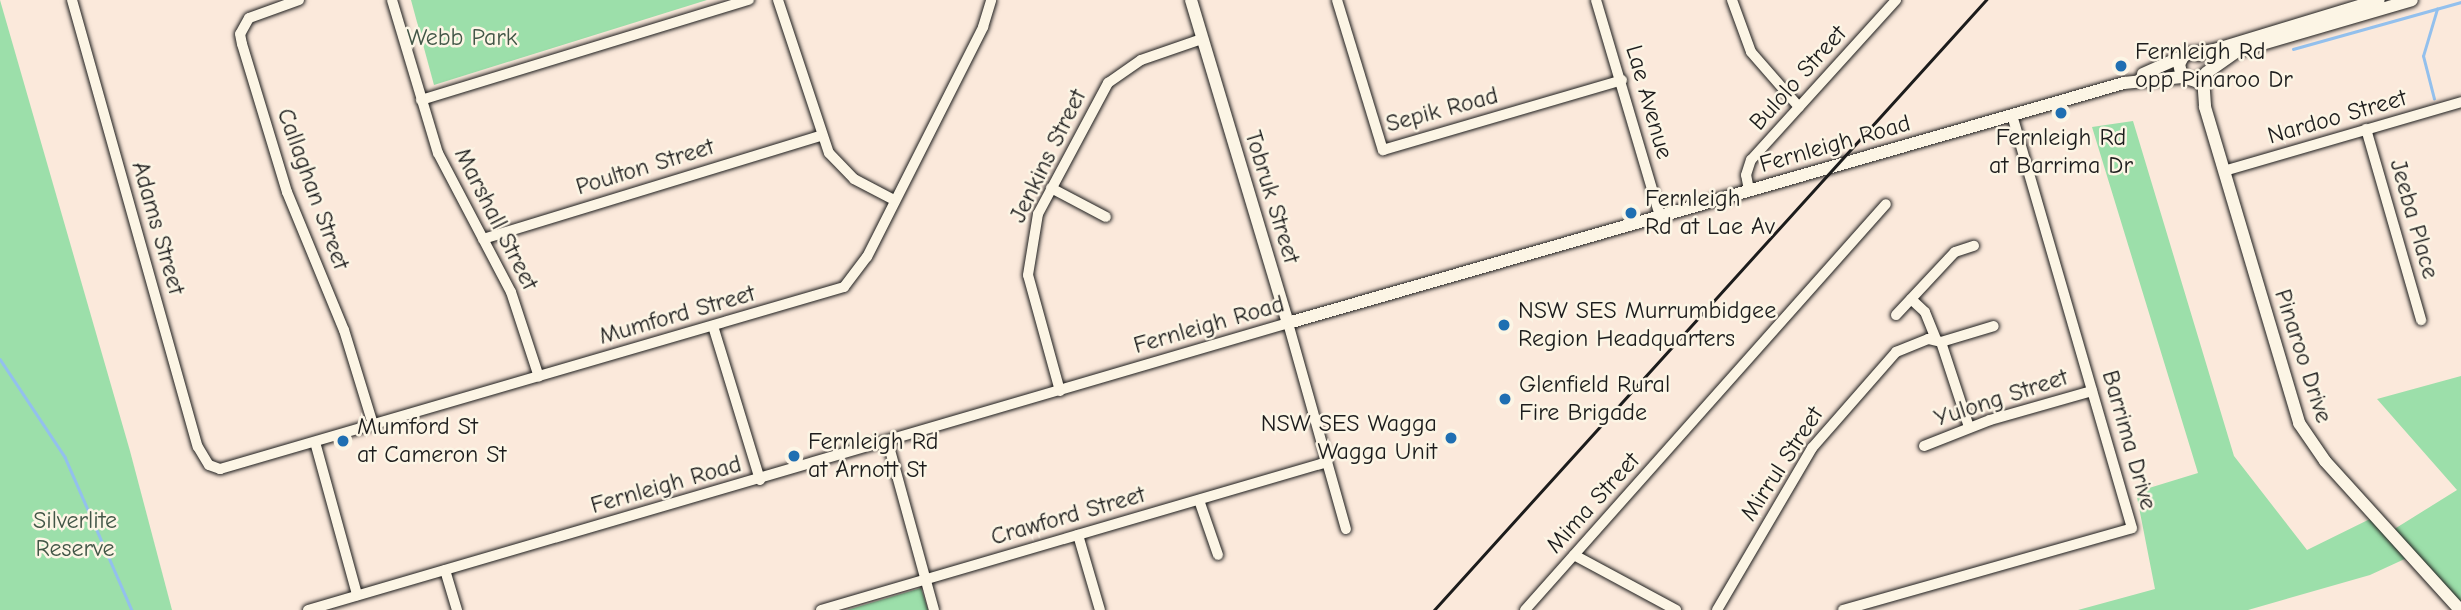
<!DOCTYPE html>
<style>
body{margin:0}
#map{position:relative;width:2461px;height:610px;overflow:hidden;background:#fbe9db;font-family:"Comic Neue",sans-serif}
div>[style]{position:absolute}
.green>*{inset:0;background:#9cdfaa}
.stream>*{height:2.5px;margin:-1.25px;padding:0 1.25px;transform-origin:1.25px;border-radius:1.25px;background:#93c0ed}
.roads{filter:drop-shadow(0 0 2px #1c1c1c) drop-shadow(0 0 2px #1c1c1c)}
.minor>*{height:10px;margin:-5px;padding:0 5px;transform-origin:5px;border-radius:5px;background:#fcf5e5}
.tertiary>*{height:12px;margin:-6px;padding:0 6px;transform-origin:6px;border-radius:6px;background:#fcf5e5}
.rail>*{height:2.5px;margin:-1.25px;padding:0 1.25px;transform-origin:1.25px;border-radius:1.25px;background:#1c1c1c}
.dots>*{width:19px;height:19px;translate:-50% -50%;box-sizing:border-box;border:4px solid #fcf5e5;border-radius:50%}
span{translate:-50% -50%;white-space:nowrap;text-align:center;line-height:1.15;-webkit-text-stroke:5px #fcf5e5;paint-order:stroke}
.park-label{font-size:24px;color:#425647}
.poi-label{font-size:24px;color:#1c1c1c}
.left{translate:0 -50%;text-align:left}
.right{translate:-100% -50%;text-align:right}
.street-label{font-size:24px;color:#1c1c1c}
</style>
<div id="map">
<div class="green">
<div style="clip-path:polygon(0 0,130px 451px,172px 610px,0 610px)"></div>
<div style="clip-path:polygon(411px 0,707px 0,434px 85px)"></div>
<div style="clip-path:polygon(2133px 121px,2234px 456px,2307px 550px,2374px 517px,2388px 533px,2457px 490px,2377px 399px,2461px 376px,2461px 610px,2409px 557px,2370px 575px,2248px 610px,2078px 610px,2155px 589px,2136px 492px,2198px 473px,2092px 127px)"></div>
<div style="clip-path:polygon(921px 588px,928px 610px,847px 610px)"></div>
</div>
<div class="stream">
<div style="left:2293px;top:49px;width:174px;rotate:-15.6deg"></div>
<div style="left:2434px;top:99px;width:44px;rotate:-104.3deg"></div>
<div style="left:2423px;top:56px;width:49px;rotate:-73.4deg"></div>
<div style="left:0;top:359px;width:118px;rotate:56.4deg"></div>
<div style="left:65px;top:457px;width:167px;rotate:66.4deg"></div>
</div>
<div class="roads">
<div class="minor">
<div style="left:72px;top:0;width:464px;rotate:74.3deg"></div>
<div style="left:198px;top:447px;width:21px;rotate:59deg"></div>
<div style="left:209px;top:465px;width:12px;rotate:20deg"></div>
<div style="left:220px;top:469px;width:650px;rotate:-16.26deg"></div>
<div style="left:844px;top:287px;width:38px;rotate:-53deg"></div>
<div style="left:867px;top:257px;width:258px;rotate:-63.2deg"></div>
<div style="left:983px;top:27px;width:28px;rotate:-73deg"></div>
<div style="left:299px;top:0;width:53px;rotate:160.2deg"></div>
<div style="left:249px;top:18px;width:18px;rotate:119deg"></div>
<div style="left:240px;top:34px;width:10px;rotate:79deg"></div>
<div style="left:242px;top:44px;width:155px;rotate:73.1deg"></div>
<div style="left:287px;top:192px;width:149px;rotate:67.6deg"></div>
<div style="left:344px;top:330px;width:98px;rotate:72.9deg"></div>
<div style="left:392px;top:0;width:160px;rotate:73.3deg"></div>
<div style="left:438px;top:153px;width:157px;rotate:62.3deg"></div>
<div style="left:511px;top:292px;width:89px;rotate:71.8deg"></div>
<div style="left:778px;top:0;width:161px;rotate:71.6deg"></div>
<div style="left:829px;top:153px;width:36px;rotate:46deg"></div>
<div style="left:854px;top:179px;width:45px;rotate:27.7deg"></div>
<div style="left:1337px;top:0;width:157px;rotate:73deg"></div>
<div style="left:1383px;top:150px;width:249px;rotate:-16.3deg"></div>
<div style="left:1596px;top:0;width:225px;rotate:73.5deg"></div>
<div style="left:1732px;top:0;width:55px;rotate:69.9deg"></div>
<div style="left:1751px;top:52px;width:73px;rotate:48.9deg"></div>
<div style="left:421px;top:100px;width:343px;rotate:-17deg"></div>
<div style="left:2366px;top:129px;width:199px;rotate:73.9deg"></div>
<div style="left:2224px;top:171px;width:247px;rotate:-16.2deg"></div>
<div style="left:1051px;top:188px;width:62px;rotate:27.8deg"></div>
<div style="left:1749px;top:190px;width:15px;rotate:-101deg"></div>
<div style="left:1746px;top:175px;width:16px;rotate:-72deg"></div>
<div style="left:1751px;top:160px;width:216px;rotate:-47.8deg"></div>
<div style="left:483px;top:239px;width:352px;rotate:-17deg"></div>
<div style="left:1911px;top:299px;width:19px;rotate:43deg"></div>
<div style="left:1925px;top:312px;width:29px;rotate:68deg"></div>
<div style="left:1896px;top:315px;width:86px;rotate:-46.9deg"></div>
<div style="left:1955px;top:252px;width:20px;rotate:-18deg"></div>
<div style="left:713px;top:326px;width:161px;rotate:73deg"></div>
<div style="left:1941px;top:342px;width:55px;rotate:-16.8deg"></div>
<div style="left:1060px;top:391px;width:120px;rotate:-105.4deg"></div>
<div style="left:1028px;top:275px;width:62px;rotate:-80.7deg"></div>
<div style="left:1038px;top:214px;width:149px;rotate:-61.9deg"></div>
<div style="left:1108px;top:83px;width:40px;rotate:-34.9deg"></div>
<div style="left:1141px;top:60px;width:65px;rotate:-19deg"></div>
<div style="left:315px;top:442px;width:159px;rotate:74.6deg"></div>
<div style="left:888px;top:443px;width:173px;rotate:74.6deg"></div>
<div style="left:1924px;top:446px;width:71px;rotate:-21.5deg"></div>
<div style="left:1990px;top:420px;width:106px;rotate:-15.9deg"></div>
<div style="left:1199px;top:500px;width:58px;rotate:70.9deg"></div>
<div style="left:1078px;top:535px;width:78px;rotate:73.7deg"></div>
<div style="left:1574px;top:555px;width:116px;rotate:28.3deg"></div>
<div style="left:445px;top:570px;width:42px;rotate:73.3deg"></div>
<div style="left:308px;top:610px;width:1021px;rotate:-16.32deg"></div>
<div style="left:1288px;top:323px;width:214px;rotate:74.3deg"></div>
<div style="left:821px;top:610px;width:527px;rotate:-16.3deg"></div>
<div style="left:1525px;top:610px;width:543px;rotate:-48.36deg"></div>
<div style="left:1717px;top:610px;width:188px;rotate:-59.6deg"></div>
<div style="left:1812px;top:448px;width:128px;rotate:-48.8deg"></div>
<div style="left:1896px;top:352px;width:35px;rotate:-22deg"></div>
<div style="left:1928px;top:339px;width:13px;rotate:13deg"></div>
<div style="left:1941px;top:342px;width:89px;rotate:71.8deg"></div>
<div style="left:1843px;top:610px;width:300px;rotate:-15.8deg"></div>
<div style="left:2132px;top:528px;width:429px;rotate:-106.2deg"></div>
</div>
<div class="tertiary">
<div style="left:1191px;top:0;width:337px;rotate:73.3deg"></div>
<div style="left:1288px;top:323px;width:870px;rotate:-16.02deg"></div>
<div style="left:2124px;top:83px;width:58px;rotate:-5.9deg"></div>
<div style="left:2193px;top:53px;width:21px;rotate:-8deg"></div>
<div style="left:2214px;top:50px;width:172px;rotate:-16.9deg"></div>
<div style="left:2184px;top:55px;width:10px;rotate:119deg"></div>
<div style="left:2179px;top:64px;width:13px;rotate:77deg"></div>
<div style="left:2182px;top:77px;width:15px;rotate:16deg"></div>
<div style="left:2196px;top:81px;width:12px;rotate:-35deg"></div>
<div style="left:2206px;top:73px;width:39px;rotate:-35deg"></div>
<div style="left:2238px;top:51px;width:181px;rotate:-16.3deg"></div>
<div style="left:2143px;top:74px;width:51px;rotate:-24.1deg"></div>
<div style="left:2190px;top:53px;width:10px;rotate:11deg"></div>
<div style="left:2203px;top:77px;width:30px;rotate:86deg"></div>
<div style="left:2205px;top:107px;width:330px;rotate:73.4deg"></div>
<div style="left:2299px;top:423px;width:46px;rotate:55.6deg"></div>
<div style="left:2325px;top:461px;width:201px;rotate:47.8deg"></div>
</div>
</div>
<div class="rail">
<div style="left:1434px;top:610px;width:823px;rotate:-47.86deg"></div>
</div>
<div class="dots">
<div style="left:2121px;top:66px;background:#1f6fb2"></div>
<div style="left:2061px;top:113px;background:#1f6fb2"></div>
<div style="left:1631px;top:213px;background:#1f6fb2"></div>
<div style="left:1504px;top:325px;background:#1f6fb2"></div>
<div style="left:1505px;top:399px;background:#1f6fb2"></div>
<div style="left:1451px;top:438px;background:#1f6fb2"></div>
<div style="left:343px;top:441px;background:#1f6fb2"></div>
<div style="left:794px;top:456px;background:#1f6fb2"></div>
</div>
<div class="park-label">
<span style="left:462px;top:38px">Webb Park</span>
<span style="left:75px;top:535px">Silverlite<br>Reserve</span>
</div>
<div class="poi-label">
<span class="left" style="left:2135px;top:66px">Fernleigh Rd<br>opp Pinaroo Dr</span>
<span style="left:2061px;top:152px">Fernleigh Rd<br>at Barrima Dr</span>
<span class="left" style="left:1645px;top:213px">Fernleigh<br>Rd at Lae Av</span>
<span class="left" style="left:1518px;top:325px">NSW SES Murrumbidgee<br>Region Headquarters</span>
<span class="left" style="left:1519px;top:399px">Glenfield Rural<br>Fire Brigade</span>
<span class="right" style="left:1437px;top:438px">NSW SES Wagga<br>Wagga Unit</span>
<span class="left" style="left:357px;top:441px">Mumford St<br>at Cameron St</span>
<span class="left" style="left:808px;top:456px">Fernleigh Rd<br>at Arnott St</span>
</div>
<div class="street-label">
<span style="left:1798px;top:78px;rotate:-48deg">Bulolo Street</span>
<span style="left:1649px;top:102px;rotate:74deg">Lae Avenue</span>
<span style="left:1442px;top:110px;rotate:-15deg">Sepik Road</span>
<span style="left:2337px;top:117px;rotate:-16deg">Nardoo Street</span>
<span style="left:1835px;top:144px;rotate:-16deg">Fernleigh Road</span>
<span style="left:1048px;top:156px;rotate:-64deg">Jenkins Street</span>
<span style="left:645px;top:167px;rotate:-17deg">Poulton Street</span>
<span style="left:313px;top:189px;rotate:70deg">Callaghan Street</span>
<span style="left:1272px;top:197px;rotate:73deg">Tobruk Street</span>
<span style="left:496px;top:219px;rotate:63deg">Marshall Street</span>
<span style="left:2414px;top:219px;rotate:74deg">Jeeba Place</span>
<span style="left:158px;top:228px;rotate:74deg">Adams Street</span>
<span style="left:677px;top:315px;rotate:-16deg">Mumford Street</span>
<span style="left:1209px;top:325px;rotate:-16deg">Fernleigh Road</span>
<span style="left:2303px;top:356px;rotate:72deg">Pinaroo Drive</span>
<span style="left:2001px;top:398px;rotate:-18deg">Yulong Street</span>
<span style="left:2129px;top:440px;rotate:74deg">Barrima Drive</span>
<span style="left:1782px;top:464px;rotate:-57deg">Mirrul Street</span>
<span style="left:666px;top:485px;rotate:-16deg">Fernleigh Road</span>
<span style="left:1593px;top:503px;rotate:-48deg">Mima Street</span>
<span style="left:1068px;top:516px;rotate:-16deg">Crawford Street</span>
</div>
</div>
